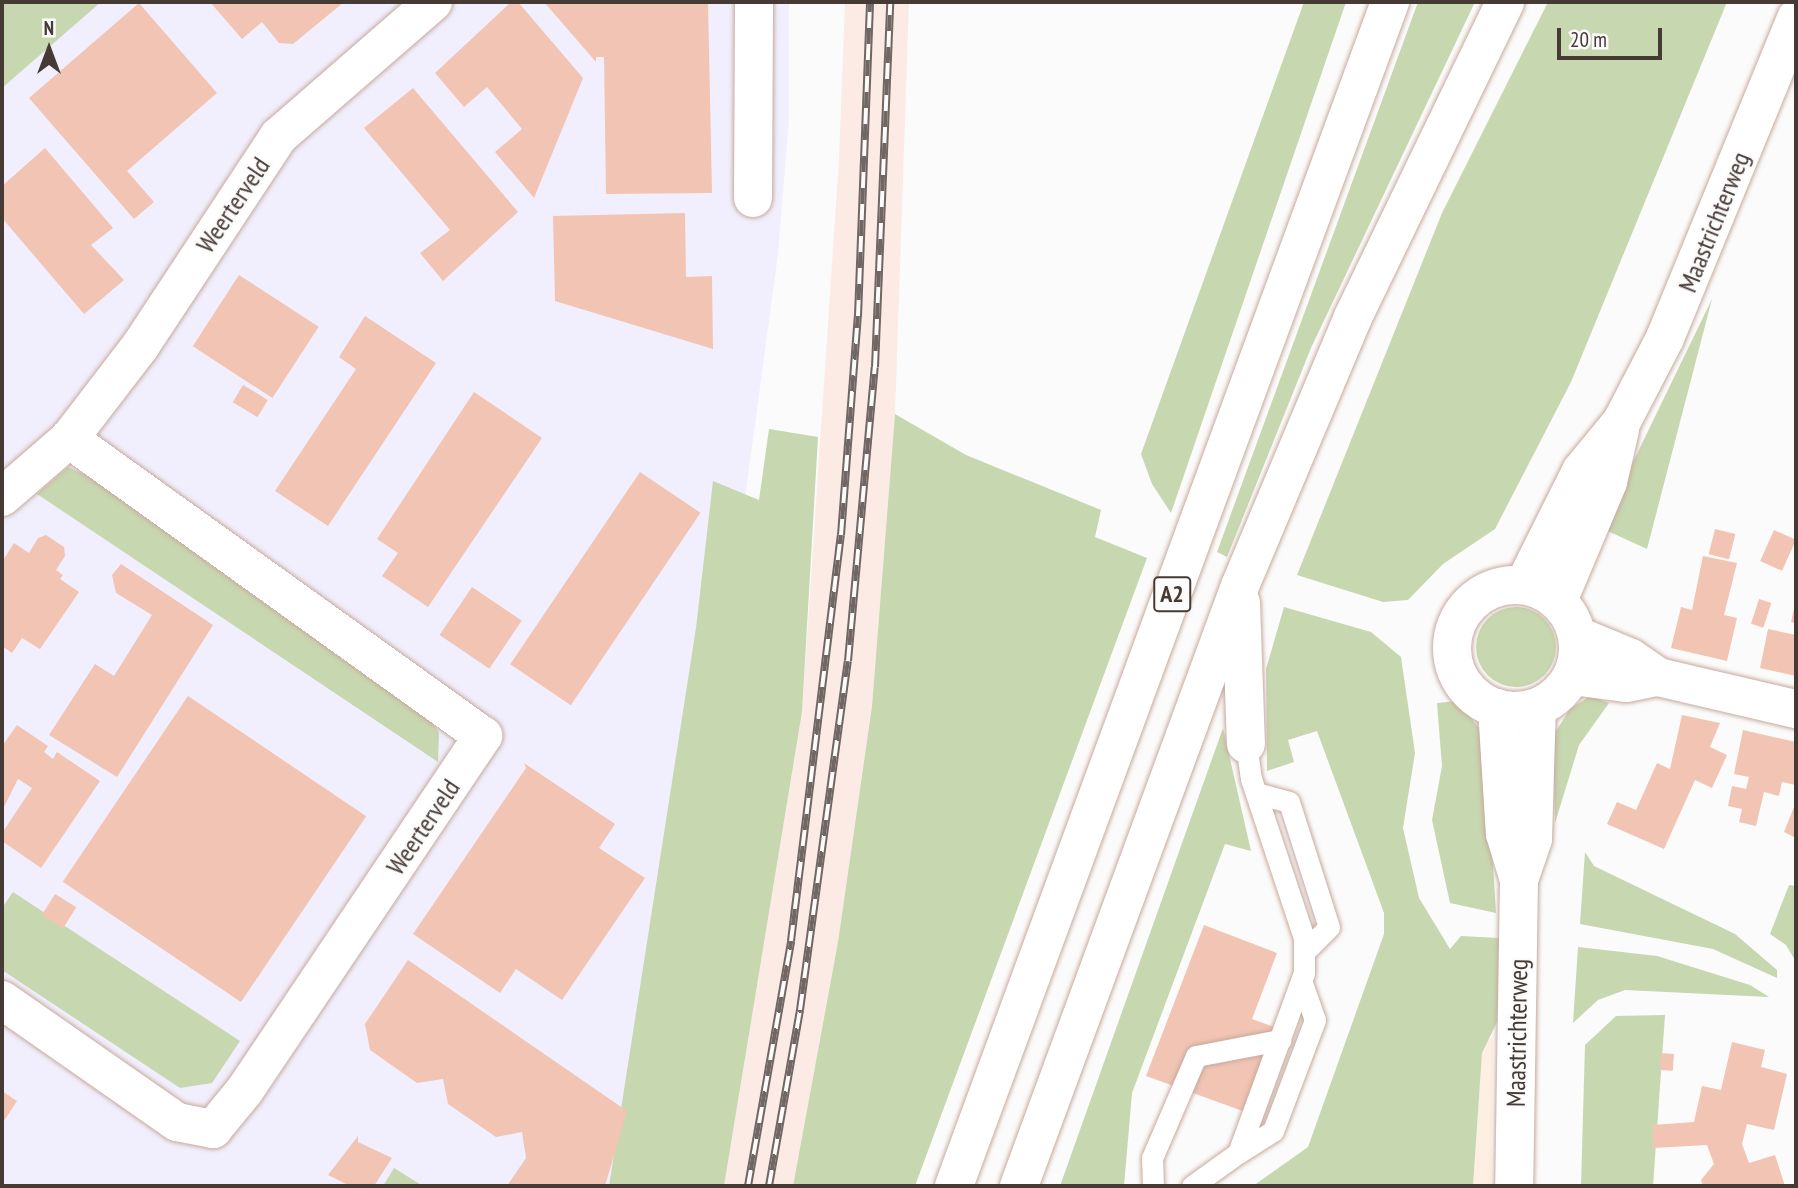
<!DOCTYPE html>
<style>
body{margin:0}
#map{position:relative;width:1798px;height:1188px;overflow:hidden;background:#fbfbfb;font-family:"PT Sans Narrow",sans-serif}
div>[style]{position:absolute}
.commercial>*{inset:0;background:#fdefe1}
.industrial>*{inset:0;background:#f1effd}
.built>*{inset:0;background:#fbebe4}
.green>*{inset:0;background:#c7d7b0}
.round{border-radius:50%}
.building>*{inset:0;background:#f2c4b3;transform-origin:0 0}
.roads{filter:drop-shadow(0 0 2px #c7a99d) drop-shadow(0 0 2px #c7a99d)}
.service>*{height:21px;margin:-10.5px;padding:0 10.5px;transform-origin:10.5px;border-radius:10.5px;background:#fff}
.minor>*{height:38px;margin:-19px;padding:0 19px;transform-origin:19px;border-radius:19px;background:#fff}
.tertiary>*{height:38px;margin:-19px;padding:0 19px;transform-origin:19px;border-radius:19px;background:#fff}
.secondary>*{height:38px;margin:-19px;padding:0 19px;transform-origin:19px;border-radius:19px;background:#fff}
.secondary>.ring{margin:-19px;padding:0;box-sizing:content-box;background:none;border:38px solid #fff;border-radius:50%}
.motorway>*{height:38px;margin:-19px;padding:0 19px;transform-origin:19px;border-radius:19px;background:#fff}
.rail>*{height:8px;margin-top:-4px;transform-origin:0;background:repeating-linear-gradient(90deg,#fbfbfb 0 16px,#706763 0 32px);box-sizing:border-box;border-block:2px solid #706763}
span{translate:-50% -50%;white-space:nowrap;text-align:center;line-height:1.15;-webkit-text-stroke:5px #fbfbfb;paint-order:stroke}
.shield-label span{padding:2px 5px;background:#fbfbfb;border:2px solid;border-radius:5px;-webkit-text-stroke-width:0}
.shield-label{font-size:24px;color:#463a35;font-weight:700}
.street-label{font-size:26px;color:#463a35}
.frame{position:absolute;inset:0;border:4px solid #463a35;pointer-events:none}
.north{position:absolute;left:14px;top:14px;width:70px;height:70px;-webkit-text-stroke:5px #fbfbfb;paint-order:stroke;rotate:0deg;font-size:19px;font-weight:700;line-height:28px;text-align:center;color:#463a35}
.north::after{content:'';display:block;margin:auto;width:24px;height:32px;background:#463a35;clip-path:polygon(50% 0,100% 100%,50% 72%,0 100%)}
.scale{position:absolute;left:1557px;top:28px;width:105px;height:32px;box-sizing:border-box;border:4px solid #463a35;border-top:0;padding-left:9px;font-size:21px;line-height:24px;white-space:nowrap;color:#463a35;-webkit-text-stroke:5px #fbfbfb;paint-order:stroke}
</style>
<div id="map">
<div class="commercial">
<div style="clip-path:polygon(1493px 1038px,1491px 1186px,1473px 1186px,1482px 1053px,1487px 1039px)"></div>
</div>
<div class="industrial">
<div style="clip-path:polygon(90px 2px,789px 2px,789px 118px,778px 254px,652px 1186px,2px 1186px,2px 78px)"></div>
</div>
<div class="built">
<div style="clip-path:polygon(845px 2px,909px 2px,895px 414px,872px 706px,838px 942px,793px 1186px,724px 1186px,802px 712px,839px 159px)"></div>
</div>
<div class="green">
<div style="clip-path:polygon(2px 2px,101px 2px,2px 88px)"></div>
<div style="clip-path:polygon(1304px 2px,1346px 2px,1171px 513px,1152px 484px,1141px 454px)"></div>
<div style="clip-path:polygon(1418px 2px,1475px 2px,1311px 348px,1227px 557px,1217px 552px)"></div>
<div style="clip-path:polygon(1548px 2px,1727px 2px,1571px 382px,1495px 529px,1443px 564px,1408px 600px,1383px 602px,1297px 575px,1442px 213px)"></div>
<div style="clip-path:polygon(1712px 299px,1647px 549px,1601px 528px)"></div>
<div style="clip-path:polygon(895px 414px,966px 455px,1101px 510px,1095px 537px,1147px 558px,915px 1186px,793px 1186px,838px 942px,872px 706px)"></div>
<div style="clip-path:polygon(769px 429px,818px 437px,802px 712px,724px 1186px,609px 1186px,696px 628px,713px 481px,759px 500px)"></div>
<div style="clip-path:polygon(68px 467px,90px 477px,427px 714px,439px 733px,438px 762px,37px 494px)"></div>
<div style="clip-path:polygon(1284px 607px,1371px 632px,1401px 657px,1415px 753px,1403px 828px,1419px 898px,1450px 949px,1461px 936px,1499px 938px,1498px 1020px,1482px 1053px,1473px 1186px,1253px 1186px,1308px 1147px,1384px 934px,1384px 913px,1317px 731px,1288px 740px,1294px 762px,1267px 771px,1266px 669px)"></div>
<div class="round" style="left:1476px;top:607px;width:80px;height:80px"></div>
<div style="clip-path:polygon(1590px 696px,1609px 703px,1579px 745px,1555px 823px,1553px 736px,1570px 709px)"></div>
<div style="clip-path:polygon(1458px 701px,1482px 732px,1486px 751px,1496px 913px,1450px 903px,1432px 820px,1442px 766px,1437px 703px)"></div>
<div style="clip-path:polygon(1223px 728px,1251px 851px,1225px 844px,1132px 1093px,1124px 1186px,1060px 1186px)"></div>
<div style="clip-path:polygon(1585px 852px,1594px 866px,1735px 934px,1777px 970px,1777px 978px,1713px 949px,1580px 924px)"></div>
<div style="clip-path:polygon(1789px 885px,1796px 886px,1796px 962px,1786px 945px,1770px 934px)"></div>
<div style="clip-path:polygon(13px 892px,240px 1041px,212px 1083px,180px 1088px,2px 970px,2px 908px)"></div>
<div style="clip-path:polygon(1578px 947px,1657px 956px,1750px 985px,1769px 997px,1625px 990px,1598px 1000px,1573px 1023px)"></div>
<div style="clip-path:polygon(1665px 1015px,1653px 1186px,1581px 1186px,1585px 1045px,1616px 1016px)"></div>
<div style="clip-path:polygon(394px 1168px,423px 1186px,383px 1186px)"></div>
</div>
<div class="building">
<div style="clip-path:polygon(210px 2px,344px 2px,293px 44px,279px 43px,262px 22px,242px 39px)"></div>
<div style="clip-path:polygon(511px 2px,518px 2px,583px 78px,534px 198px,495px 152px,522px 129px,487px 87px,464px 107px,435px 73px)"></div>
<div style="clip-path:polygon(544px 2px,708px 2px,712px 193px,606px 194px,604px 57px,596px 57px,596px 62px)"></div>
<div style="clip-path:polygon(139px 3px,217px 93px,127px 171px,154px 202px,134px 219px,29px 98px)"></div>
<div style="clip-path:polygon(413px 88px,518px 212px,443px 281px,420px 253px,450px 230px,364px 128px)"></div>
<div style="clip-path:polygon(45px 148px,113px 228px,91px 245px,124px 280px,84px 314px,2px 218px,2px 186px)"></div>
<div style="clip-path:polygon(685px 213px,686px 277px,712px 276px,713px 349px,555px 301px,553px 216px)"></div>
<div style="left:239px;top:275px;width:95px;height:85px;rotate:33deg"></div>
<div style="clip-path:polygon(365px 316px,436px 363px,328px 526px,275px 491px,356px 369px,339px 357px)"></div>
<div style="left:243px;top:385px;width:29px;height:20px;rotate:31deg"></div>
<div style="clip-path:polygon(474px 392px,542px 438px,428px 607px,382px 576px,398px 553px,377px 539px)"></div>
<div style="left:640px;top:472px;width:73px;height:232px;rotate:34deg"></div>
<div style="left:1715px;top:529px;width:21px;height:26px;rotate:14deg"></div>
<div style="left:1774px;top:530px;width:24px;height:34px;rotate:24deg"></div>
<div style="clip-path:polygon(46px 535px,64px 547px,65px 556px,56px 570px,63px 575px,60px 579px,79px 592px,40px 649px,22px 638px,12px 653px,2px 646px,2px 562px,14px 543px,29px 553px,38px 538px)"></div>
<div style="clip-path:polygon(1703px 556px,1737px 563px,1724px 615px,1737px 618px,1727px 661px,1671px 648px,1681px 607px,1692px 610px)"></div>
<div style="clip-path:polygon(121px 564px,213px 625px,117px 777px,49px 735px,95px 664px,114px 676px,152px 615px,116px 593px,112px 575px)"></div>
<div style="left:472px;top:587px;width:60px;height:58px;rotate:34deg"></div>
<div style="left:1759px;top:599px;width:13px;height:26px;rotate:18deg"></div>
<div style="clip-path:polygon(1795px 604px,1796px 604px,1796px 623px,1791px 622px)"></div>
<div style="clip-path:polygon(1768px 629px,1796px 635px,1796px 676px,1760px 668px)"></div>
<div style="left:188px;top:696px;width:215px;height:224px;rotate:34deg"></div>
<div style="clip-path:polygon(1682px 715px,1720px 723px,1710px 747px,1727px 755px,1712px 788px,1695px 780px,1664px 849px,1607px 824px,1617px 802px,1636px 810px,1657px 763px,1670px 769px)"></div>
<div style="clip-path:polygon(17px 725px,48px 746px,44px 752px,53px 759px,57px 752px,100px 781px,41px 868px,2px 841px,2px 833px,32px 788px,18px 779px,2px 811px,2px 746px)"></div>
<div style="clip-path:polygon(1743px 730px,1796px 742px,1796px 785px,1782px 782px,1779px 796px,1764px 792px,1756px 826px,1739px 822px,1742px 809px,1728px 806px,1732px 786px,1746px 789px,1749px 777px,1734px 774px)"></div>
<div style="clip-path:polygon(524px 763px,615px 824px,599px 848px,645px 878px,562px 1000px,516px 969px,500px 993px,413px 934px,526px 768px)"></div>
<div style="clip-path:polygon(1796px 802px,1796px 838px,1784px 832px)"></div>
<div style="left:55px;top:894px;width:25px;height:25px;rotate:32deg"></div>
<div style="clip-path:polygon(1204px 925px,1277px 953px,1252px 1019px,1293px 1034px,1262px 1118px,1146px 1076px)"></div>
<div style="clip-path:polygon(408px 960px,627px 1111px,605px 1186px,507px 1186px,526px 1158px,522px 1132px,496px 1137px,448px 1104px,443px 1079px,417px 1083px,370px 1050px,365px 1024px)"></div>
<div style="clip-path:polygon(1732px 1042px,1765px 1050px,1761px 1067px,1787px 1074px,1774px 1130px,1747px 1124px,1742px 1144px,1749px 1163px,1775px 1155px,1785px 1186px,1703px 1186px,1701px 1180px,1714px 1164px,1707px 1145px,1653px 1148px,1652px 1125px,1694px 1122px,1702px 1086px,1721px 1090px)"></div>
<div style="left:1661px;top:1053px;width:13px;height:17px;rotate:4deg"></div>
<div style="clip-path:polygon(2px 1091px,17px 1101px,2px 1124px)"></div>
<div style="clip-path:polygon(358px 1136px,358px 1142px,392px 1158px,374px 1186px,350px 1186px,328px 1175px)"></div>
</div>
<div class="roads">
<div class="service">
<div style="left:1256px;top:793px;width:34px;rotate:15deg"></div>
<div style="left:1289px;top:802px;width:131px;rotate:72.3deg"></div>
<div style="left:1329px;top:927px;width:35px;rotate:135deg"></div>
<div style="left:1238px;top:1153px;width:41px;rotate:-32.2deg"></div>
<div style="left:1273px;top:1131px;width:119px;rotate:-69.3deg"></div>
<div style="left:1315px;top:1020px;width:42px;rotate:-109.3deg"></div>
<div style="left:1153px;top:1186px;width:28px;rotate:-92deg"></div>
<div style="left:1152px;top:1158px;width:111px;rotate:-66.7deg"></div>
<div style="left:1196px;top:1056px;width:86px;rotate:-10.8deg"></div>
<div style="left:1192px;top:1186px;width:57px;rotate:-35.7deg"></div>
<div style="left:1238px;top:1153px;width:192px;rotate:-69.9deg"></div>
<div style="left:1304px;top:973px;width:35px;rotate:-90deg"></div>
<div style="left:1304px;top:938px;width:168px;rotate:-108.4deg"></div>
<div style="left:1251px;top:779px;width:35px;rotate:-98deg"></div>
</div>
<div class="minor">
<div style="left:753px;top:198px;width:196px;rotate:-89.7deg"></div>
<div style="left:2px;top:497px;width:89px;rotate:-40.9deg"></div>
<div style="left:69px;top:439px;width:118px;rotate:-52.5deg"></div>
<div style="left:141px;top:345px;width:250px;rotate:-56.6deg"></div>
<div style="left:279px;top:136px;width:204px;rotate:-41deg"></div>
<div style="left:2px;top:1000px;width:213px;rotate:34.9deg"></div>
<div style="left:177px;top:1122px;width:37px;rotate:11deg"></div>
<div style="left:213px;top:1129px;width:50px;rotate:-50.6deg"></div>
<div style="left:245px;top:1090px;width:427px;rotate:-56.1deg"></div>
<div style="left:483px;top:736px;width:510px;rotate:-144.34deg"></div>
</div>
<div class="tertiary">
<div style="left:1578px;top:636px;width:57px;rotate:22.5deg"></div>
<div style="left:1631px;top:658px;width:33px;rotate:35deg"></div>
<div style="left:1658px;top:677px;width:142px;rotate:13.1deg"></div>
<div style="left:1572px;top:676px;width:54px;rotate:7.4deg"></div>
<div style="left:1626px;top:683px;width:33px;rotate:-11deg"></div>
</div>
<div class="secondary">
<div class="ring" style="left:1452px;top:585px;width:88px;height:88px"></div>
<div style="left:1524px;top:585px;width:127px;rotate:-63.4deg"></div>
<div style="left:1581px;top:471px;width:65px;rotate:-50.6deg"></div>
<div style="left:1622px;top:421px;width:93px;rotate:-62.6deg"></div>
<div style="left:1665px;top:338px;width:346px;rotate:-67.7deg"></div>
<div style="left:1558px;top:601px;width:129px;rotate:-67.2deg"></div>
<div style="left:1608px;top:482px;width:53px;rotate:-77deg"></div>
<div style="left:1497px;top:708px;width:126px;rotate:86.4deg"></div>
<div style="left:1505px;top:834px;width:48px;rotate:73.1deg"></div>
<div style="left:1519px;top:880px;width:306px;rotate:90.9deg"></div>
<div style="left:1519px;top:880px;width:43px;rotate:-71.1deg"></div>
<div style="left:1533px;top:839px;width:131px;rotate:-88.3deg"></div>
</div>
<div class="motorway">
<div style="left:1241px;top:603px;width:141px;rotate:88deg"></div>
<div style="left:954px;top:1186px;width:1262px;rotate:-69.78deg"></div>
<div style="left:1019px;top:1186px;width:639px;rotate:-69.78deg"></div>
<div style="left:1240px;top:586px;width:292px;rotate:-67.2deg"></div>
<div style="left:1353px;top:317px;width:350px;rotate:-64.2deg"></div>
</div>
</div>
<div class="rail">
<div style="left:748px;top:1186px;width:249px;rotate:-80deg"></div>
<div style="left:791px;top:941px;width:409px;rotate:-83deg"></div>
<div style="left:841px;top:535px;width:220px;rotate:-85.6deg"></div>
<div style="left:858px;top:316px;width:314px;rotate:-87.8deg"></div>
<div style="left:769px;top:1186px;width:179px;rotate:-80deg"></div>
<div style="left:800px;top:1010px;width:352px;rotate:-82.2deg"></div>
<div style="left:848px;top:661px;width:295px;rotate:-84.8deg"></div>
<div style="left:875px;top:367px;width:365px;rotate:-87.6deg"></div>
</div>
<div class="shield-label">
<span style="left:1172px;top:594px">A2</span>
</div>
<div class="street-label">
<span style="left:233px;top:205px;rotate:-56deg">Weerterveld</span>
<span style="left:1714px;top:222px;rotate:-68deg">Maastrichterweg</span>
<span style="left:423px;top:827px;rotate:-56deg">Weerterveld</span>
<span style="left:1517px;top:1033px;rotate:-89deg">Maastrichterweg</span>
</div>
<div class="frame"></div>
<div class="north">N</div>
<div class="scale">20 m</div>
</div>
